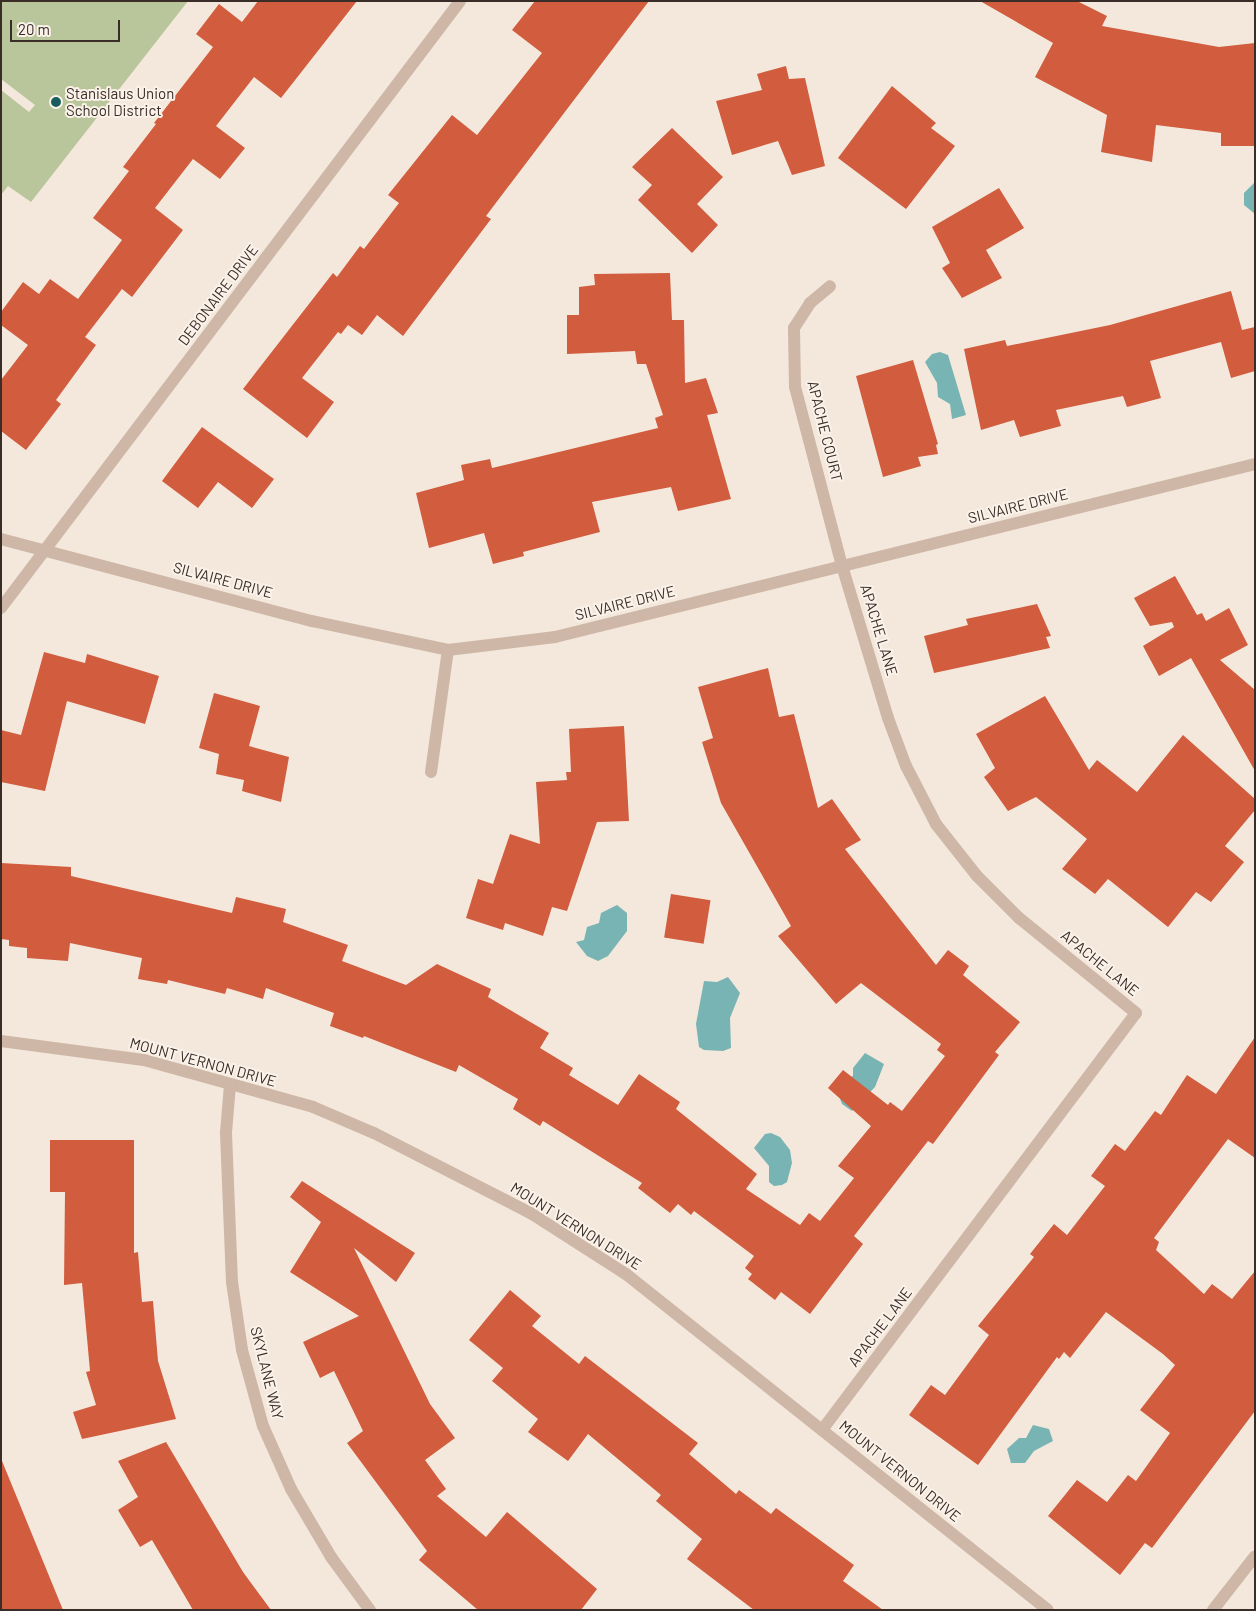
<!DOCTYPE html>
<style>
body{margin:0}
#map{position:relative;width:1256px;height:1611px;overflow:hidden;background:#f4e8dc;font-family:Barlow,sans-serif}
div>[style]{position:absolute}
.green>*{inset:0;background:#b9c59b}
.water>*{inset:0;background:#79b4b4}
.building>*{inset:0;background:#d15c3e;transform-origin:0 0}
.street>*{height:12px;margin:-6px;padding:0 6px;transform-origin:6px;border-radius:6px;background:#ceb7a7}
.dots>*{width:14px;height:14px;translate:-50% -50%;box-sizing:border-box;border:2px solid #fbf2e9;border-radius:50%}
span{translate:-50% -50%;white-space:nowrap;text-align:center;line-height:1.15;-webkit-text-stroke:4px #fbf2e9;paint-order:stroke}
.poi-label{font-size:15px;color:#3a2d28}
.left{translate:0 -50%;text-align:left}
.street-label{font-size:15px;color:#3a2d28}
.frame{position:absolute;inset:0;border:2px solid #3a2d28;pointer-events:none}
.scale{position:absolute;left:10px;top:20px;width:110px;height:22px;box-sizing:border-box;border:2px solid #3a2d28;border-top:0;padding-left:6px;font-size:15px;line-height:18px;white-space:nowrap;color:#3a2d28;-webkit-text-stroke:4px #fbf2e9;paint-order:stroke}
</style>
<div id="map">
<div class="green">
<div style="clip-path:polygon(1px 1px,188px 1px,31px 202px,8px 186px,1px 195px,1px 90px,29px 112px,35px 105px,1px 79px)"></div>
</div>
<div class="water">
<div style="clip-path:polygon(1255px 182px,1255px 214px,1244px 205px,1244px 193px)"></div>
<div style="clip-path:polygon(940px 352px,948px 355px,966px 415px,952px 419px,950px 404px,938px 397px,937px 383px,925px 362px,932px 354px)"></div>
<div style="clip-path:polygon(617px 905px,627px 913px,627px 931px,608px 956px,598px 961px,587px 956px,576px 942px,584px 940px,587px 927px,599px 923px,601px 913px)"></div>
<div style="clip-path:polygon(728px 977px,740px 993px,730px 1018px,731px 1048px,723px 1051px,704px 1050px,699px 1047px,696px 1024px,704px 981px,717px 982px)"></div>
<div style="clip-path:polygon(865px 1053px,884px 1064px,875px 1087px,852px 1111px,842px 1104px,837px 1091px,844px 1079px,853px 1076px,853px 1068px)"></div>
<div style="clip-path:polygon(771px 1133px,780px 1137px,790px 1150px,792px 1163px,787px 1182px,782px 1185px,774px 1186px,769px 1182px,769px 1166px,754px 1148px,765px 1134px)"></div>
<div style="clip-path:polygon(1033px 1425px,1049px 1429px,1053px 1441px,1034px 1451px,1025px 1463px,1011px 1463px,1007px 1449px,1019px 1438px,1026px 1438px)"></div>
</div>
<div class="building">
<div style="clip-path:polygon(258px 1px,357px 1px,281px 98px,254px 77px,216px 126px,245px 148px,220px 179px,193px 159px,155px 208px,183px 230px,132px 297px,122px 289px,85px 337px,96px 345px,56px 400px,61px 404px,26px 450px,1px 431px,1px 380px,28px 345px,1px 325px,1px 312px,23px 282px,39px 294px,50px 279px,78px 299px,122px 240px,93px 218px,129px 171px,123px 167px,156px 124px,154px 123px,213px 47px,196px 34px,219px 4px,242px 22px)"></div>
<div style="clip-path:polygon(535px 1px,649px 1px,486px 216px,491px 219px,403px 336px,377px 315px,362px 335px,348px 325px,341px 334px,338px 332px,302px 378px,334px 402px,307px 438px,243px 389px,333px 273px,337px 277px,360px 246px,364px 249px,399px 203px,388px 195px,452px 115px,477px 135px,542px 53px,512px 30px)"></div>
<div style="clip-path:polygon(980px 1px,1077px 1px,1107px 16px,1102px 26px,1219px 47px,1255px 43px,1255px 146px,1221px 146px,1221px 133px,1156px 125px,1152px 162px,1101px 152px,1107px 115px,1035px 77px,1053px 43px)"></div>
<div style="clip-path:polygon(786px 66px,789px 79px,805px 78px,825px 166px,792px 175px,778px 141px,732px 155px,716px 101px,762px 90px,757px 74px)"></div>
<div style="clip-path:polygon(892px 86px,936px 123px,931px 128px,955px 146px,906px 209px,838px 158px)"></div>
<div style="clip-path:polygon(672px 128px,723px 177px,697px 204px,718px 225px,692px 253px,638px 200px,652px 185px,632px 167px)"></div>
<div style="clip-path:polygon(999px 188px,1024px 228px,986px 250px,1002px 278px,962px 298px,942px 268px,950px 263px,932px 227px)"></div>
<div style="clip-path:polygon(670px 273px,672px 320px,684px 320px,685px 383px,706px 378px,718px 413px,707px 415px,731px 499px,678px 511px,671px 487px,592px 502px,600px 532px,523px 552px,524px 556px,493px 564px,484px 533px,429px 548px,416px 493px,464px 480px,461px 465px,490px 459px,492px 468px,658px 428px,655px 418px,663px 415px,646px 364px,637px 364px,635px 351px,567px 354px,567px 315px,579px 315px,579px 287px,595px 285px,594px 274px)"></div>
<div style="clip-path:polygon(1231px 291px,1242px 330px,1255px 327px,1255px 371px,1231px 378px,1221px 342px,1150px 361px,1161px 398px,1127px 407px,1123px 396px,1056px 410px,1061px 426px,1020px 437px,1014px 420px,981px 430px,964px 349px,1005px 340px,1007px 346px,1110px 325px)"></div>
<div style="clip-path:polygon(913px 360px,938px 444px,936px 445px,938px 454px,918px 457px,921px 466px,883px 477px,856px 376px)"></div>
<div style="clip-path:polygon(202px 427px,274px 479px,252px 508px,218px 482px,198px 508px,162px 481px)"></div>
<div style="clip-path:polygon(1175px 576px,1197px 615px,1202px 613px,1206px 621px,1229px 608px,1248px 645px,1220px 660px,1255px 690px,1255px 771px,1191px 658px,1159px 676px,1143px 646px,1174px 627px,1172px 622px,1150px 626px,1134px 598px)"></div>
<div style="clip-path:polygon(1037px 604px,1051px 636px,1046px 637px,1050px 648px,934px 673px,924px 636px,968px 625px,966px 619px)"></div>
<div style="clip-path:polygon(44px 652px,85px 663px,87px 654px,159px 676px,145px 724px,67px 701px,45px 791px,1px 782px,1px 730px,21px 735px)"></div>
<div style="clip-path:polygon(768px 668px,779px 717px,794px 714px,818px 808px,832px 799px,861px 840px,845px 849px,936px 965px,948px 950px,969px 966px,963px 975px,1020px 1022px,995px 1052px,999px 1055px,933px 1144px,928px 1141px,854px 1236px,863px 1244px,810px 1314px,781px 1292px,775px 1300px,748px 1279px,752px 1274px,745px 1268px,754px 1256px,694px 1211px,691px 1215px,678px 1204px,670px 1213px,638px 1188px,642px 1183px,543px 1121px,540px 1126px,513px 1109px,518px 1099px,459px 1065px,456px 1072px,364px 1036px,363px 1038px,330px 1026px,334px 1013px,266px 988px,263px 999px,227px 988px,225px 994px,168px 980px,167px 984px,138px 979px,142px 958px,70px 943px,68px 961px,27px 958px,27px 948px,9px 946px,9px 940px,1px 939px,1px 863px,71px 867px,71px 876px,232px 913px,236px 897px,286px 909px,283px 922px,348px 945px,342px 961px,406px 985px,437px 964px,491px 989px,488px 997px,549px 1033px,540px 1048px,573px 1068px,569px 1075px,618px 1105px,639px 1074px,680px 1102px,676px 1109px,757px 1174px,746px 1189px,800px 1225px,809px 1213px,820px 1221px,854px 1178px,838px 1166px,871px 1126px,828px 1088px,843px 1070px,888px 1105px,890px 1102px,902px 1111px,945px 1056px,937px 1050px,941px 1044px,861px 983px,836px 1004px,778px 936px,791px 926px,721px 803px,702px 742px,713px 738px,698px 687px)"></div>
<div style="clip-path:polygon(214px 693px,260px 706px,249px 746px,289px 757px,281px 802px,242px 791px,244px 780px,216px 774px,219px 754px,199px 748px)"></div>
<div style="clip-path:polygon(1045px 696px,1089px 770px,1097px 760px,1137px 792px,1183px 735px,1255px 799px,1255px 810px,1225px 846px,1244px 862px,1211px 902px,1196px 892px,1168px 927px,1108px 879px,1095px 894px,1062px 869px,1087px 839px,1036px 797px,1008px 811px,984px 777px,995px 768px,976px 734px)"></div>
<div style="clip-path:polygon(624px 726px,629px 821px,597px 822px,567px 911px,552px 907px,543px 936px,505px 923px,503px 930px,466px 918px,478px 879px,493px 884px,510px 834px,540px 844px,536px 782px,567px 780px,566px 772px,571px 772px,569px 729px)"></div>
<div style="left:671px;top:894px;width:40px;height:44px;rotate:9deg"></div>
<div style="clip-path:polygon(1255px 1037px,1255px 1158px,1228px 1139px,1154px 1238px,1159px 1242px,1156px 1250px,1204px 1294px,1212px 1284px,1232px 1299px,1255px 1271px,1255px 1411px,1152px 1548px,1145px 1543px,1120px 1575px,1048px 1516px,1077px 1480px,1107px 1502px,1128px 1475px,1136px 1481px,1170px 1433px,1140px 1410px,1175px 1365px,1163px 1354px,1106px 1312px,1070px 1358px,1064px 1352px,1059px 1359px,1057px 1357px,978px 1465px,909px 1415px,931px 1385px,945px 1395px,989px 1335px,978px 1326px,1034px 1257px,1030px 1254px,1054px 1224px,1067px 1235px,1105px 1186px,1091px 1176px,1115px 1144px,1125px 1151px,1155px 1111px,1161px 1115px,1187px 1075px,1216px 1094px)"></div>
<div style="clip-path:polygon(50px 1140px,134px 1140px,134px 1253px,138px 1252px,142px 1302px,153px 1301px,158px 1361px,176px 1419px,82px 1439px,73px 1412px,96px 1405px,86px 1372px,90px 1371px,82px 1283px,64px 1285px,65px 1192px,50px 1192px)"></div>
<div style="clip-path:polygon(302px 1181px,415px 1253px,396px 1282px,354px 1248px,430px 1404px,455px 1438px,425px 1460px,446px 1489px,437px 1496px,486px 1537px,507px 1512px,597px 1589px,581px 1610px,478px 1610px,419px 1560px,427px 1551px,347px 1443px,363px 1431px,334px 1371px,320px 1378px,303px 1342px,359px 1316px,290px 1272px,321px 1222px,290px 1197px)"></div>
<div style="clip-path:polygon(510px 1290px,541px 1316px,532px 1326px,579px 1364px,585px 1356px,698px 1443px,689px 1454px,736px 1494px,739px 1490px,771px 1514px,776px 1508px,854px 1565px,843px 1581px,883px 1610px,754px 1610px,687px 1559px,702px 1539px,656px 1501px,661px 1495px,588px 1434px,568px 1461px,528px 1432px,538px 1419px,492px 1381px,503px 1368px,469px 1340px)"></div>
<div style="clip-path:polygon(166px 1442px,243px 1572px,271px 1610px,193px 1610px,152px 1540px,140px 1547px,118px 1510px,138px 1497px,118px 1461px)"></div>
<div style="clip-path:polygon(1px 1461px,2px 1461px,63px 1610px,1px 1610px)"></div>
</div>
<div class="street">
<div style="left:1px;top:539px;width:322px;rotate:14.8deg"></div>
<div style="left:312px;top:621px;width:139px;rotate:12deg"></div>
<div style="left:448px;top:650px;width:108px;rotate:-6.9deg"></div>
<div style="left:555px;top:637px;width:721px;rotate:-13.88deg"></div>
<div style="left:1px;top:608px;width:761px;rotate:-52.9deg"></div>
<div style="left:431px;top:772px;width:123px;rotate:-82.1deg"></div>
<div style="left:1px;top:1041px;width:144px;rotate:7.6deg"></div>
<div style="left:144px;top:1060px;width:175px;rotate:15.5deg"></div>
<div style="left:313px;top:1107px;width:66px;rotate:23.1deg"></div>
<div style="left:374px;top:1133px;width:178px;rotate:27.1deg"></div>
<div style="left:532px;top:1214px;width:112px;rotate:32.6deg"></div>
<div style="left:626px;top:1274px;width:539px;rotate:38.53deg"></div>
<div style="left:230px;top:1085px;width:48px;rotate:94.8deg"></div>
<div style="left:226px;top:1133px;width:149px;rotate:87.7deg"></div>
<div style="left:232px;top:1282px;width:69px;rotate:81.6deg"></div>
<div style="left:242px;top:1350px;width:79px;rotate:74.6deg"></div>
<div style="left:263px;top:1426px;width:69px;rotate:66deg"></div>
<div style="left:291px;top:1489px;width:79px;rotate:59.5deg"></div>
<div style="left:331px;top:1557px;width:66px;rotate:53.7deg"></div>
<div style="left:822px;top:1430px;width:522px;rotate:-53.02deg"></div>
<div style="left:1136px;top:1013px;width:151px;rotate:-140.9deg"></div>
<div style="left:1019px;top:918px;width:59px;rotate:-135deg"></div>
<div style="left:977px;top:876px;width:66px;rotate:-128.3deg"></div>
<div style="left:936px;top:824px;width:65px;rotate:-117.3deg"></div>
<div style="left:906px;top:766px;width:51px;rotate:-110.6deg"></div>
<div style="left:888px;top:718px;width:159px;rotate:-106.8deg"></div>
<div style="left:842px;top:566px;width:185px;rotate:-104.7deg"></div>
<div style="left:795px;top:387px;width:59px;rotate:-91deg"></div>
<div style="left:794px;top:328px;width:30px;rotate:-57deg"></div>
<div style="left:810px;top:303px;width:26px;rotate:-40deg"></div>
<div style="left:1213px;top:1610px;width:68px;rotate:-52.1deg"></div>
</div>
<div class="dots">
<div style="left:56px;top:102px;background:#195e5f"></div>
</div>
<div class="poi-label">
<span class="left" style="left:66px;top:102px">Stanislaus Union<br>School District</span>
</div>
<div class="street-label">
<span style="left:218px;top:295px;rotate:-53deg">DEBONAIRE DRIVE</span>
<span style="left:825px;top:431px;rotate:76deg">APACHE COURT</span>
<span style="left:1018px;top:506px;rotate:-14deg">SILVAIRE DRIVE</span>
<span style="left:223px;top:580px;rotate:15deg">SILVAIRE DRIVE</span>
<span style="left:625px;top:603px;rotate:-14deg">SILVAIRE DRIVE</span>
<span style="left:879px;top:630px;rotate:73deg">APACHE LANE</span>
<span style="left:1100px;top:963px;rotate:39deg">APACHE LANE</span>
<span style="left:203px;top:1062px;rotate:15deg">MOUNT VERNON DRIVE</span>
<span style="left:576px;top:1226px;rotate:32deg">MOUNT VERNON DRIVE</span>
<span style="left:880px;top:1327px;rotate:-53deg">APACHE LANE</span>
<span style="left:267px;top:1373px;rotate:76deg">SKYLANE WAY</span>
<span style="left:900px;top:1471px;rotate:39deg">MOUNT VERNON DRIVE</span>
</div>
<div class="frame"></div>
<div class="scale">20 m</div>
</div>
